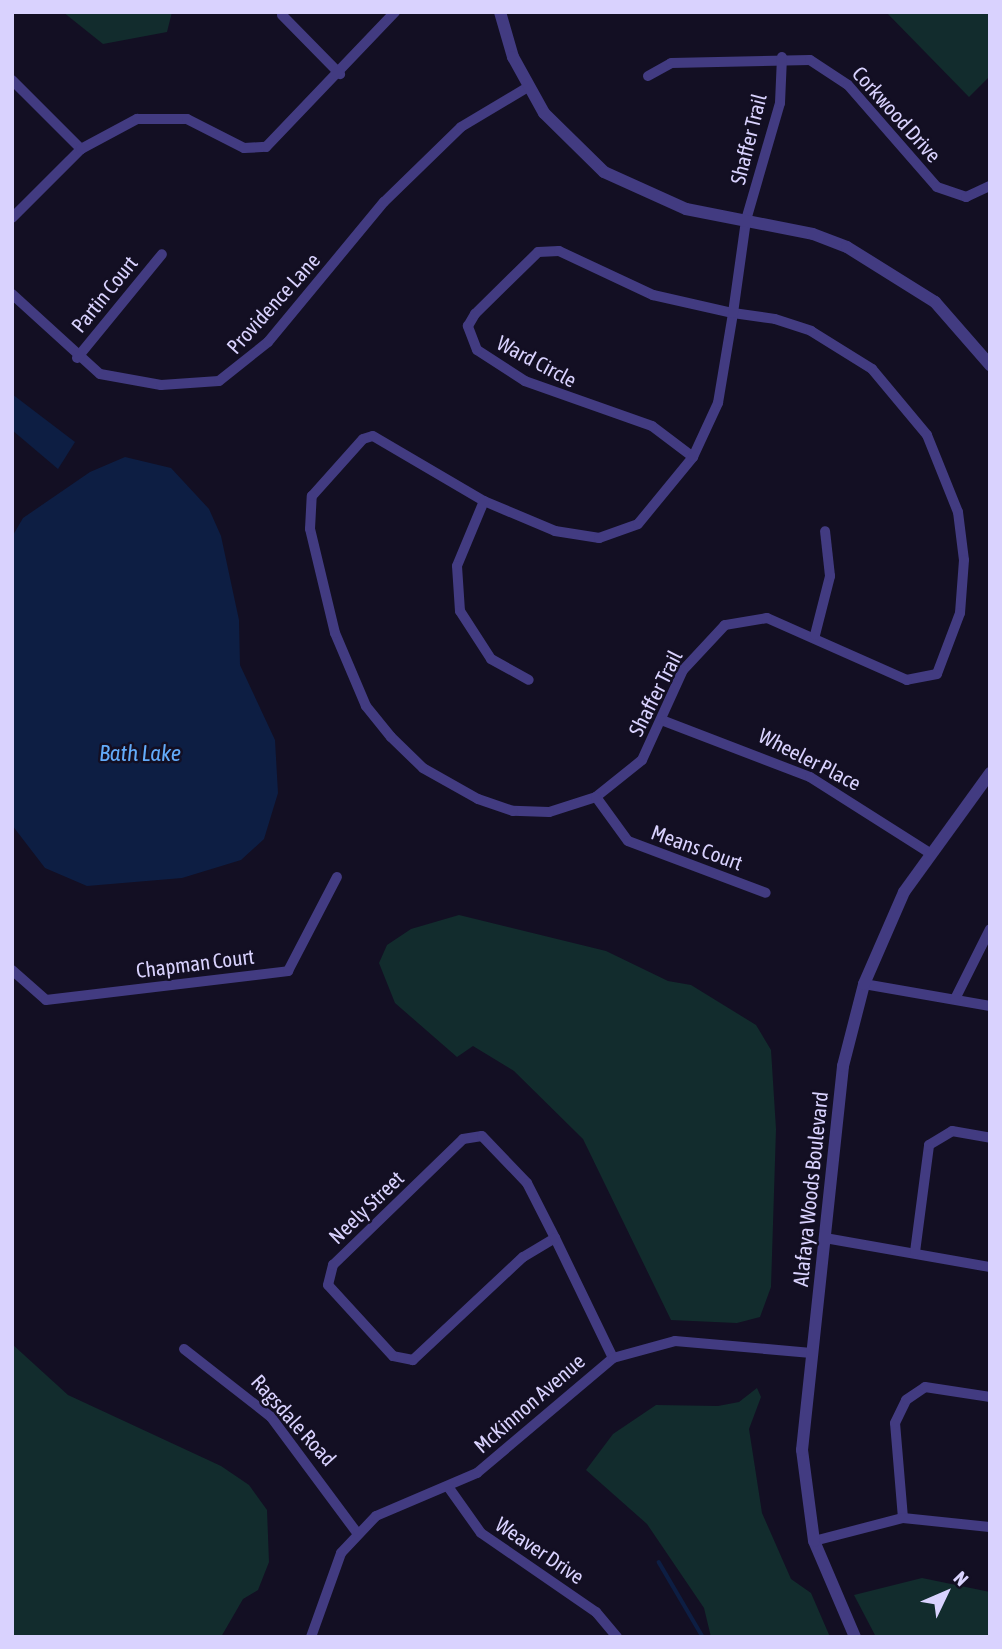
<!DOCTYPE html>
<style>
body{margin:0}
#map{position:relative;width:1002px;height:1649px;overflow:hidden;background:#130f23;font-family:"Asap Condensed",sans-serif}
div>[style]{position:absolute}
.green>*{inset:0;background:#122c2d}
.water>*{inset:0;background:#0d1e43}
.stream>*{height:3.5px;margin:-1.75px;padding:0 1.75px;transform-origin:1.75px;border-radius:1.75px;background:#0d1e43}
.minor>*{height:10px;margin:-5px;padding:0 5px;transform-origin:5px;border-radius:5px;background:#423b81}
.tertiary>*{height:12px;margin:-6px;padding:0 6px;transform-origin:6px;border-radius:6px;background:#423b81}
span{translate:-50% -50%;white-space:nowrap;text-align:center;line-height:1.15;-webkit-text-stroke:5px #130f23;paint-order:stroke}
.street-label{font-size:21px;color:#d9d2fe}
.water-label{font-size:23px;color:#63acfa;font-style:italic}
.frame{position:absolute;inset:0;border:14px solid #d9d2fe;pointer-events:none}
.north{position:absolute;left:911px;top:1558px;width:70px;height:70px;-webkit-text-stroke:5px #130f23;paint-order:stroke;rotate:46deg;font-size:19px;font-weight:700;line-height:28px;text-align:center;color:#d9d2fe}
.north::after{content:'';display:block;margin:auto;width:24px;height:32px;background:#d9d2fe;clip-path:polygon(50% 0,100% 100%,50% 72%,0 100%)}
</style>
<div id="map">
<div class="green">
<div style="clip-path:polygon(63px 12px,172px 12px,167px 32px,103px 44px)"></div>
<div style="clip-path:polygon(886px 12px,990px 12px,990px 76px,969px 97px)"></div>
<div style="clip-path:polygon(459px 915px,606px 951px,668px 981px,691px 985px,756px 1025px,771px 1050px,776px 1129px,771px 1287px,760px 1317px,737px 1323px,671px 1320px,583px 1139px,514px 1071px,473px 1046px,457px 1057px,395px 1003px,379px 963px,387px 945px,411px 929px)"></div>
<div style="clip-path:polygon(12px 1344px,68px 1395px,221px 1466px,249px 1485px,267px 1510px,269px 1562px,258px 1590px,243px 1599px,221px 1637px,12px 1637px)"></div>
<div style="clip-path:polygon(757px 1388px,761px 1397px,749px 1429px,762px 1513px,791px 1579px,811px 1593px,830px 1637px,711px 1637px,704px 1608px,647px 1524px,586px 1470px,613px 1434px,656px 1405px,718px 1406px,739px 1402px)"></div>
<div style="clip-path:polygon(922px 1578px,990px 1592px,990px 1637px,876px 1637px,854px 1595px)"></div>
</div>
<div class="water">
<div style="clip-path:polygon(12px 394px,75px 442px,58px 469px,12px 430px)"></div>
<div style="clip-path:polygon(125px 457px,171px 468px,209px 509px,221px 536px,239px 620px,240px 665px,275px 740px,278px 793px,264px 839px,241px 860px,182px 878px,87px 886px,45px 868px,12px 825px,12px 537px,23px 518px,90px 472px)"></div>
</div>
<div class="stream">
<div style="left:659px;top:1562px;width:87px;rotate:59.6deg"></div>
</div>
<div class="minor">
<div style="left:282px;top:15px;width:83px;rotate:45.5deg"></div>
<div style="left:648px;top:76px;width:26px;rotate:-29deg"></div>
<div style="left:671px;top:63px;width:139px;rotate:-1.2deg"></div>
<div style="left:810px;top:60px;width:45px;rotate:33.3deg"></div>
<div style="left:848px;top:85px;width:135px;rotate:48.9deg"></div>
<div style="left:937px;top:187px;width:31px;rotate:19deg"></div>
<div style="left:966px;top:197px;width:26px;rotate:-25deg"></div>
<div style="left:12px;top:80px;width:98px;rotate:45deg"></div>
<div style="left:12px;top:218px;width:98px;rotate:-45deg"></div>
<div style="left:81px;top:149px;width:64px;rotate:-28.2deg"></div>
<div style="left:137px;top:119px;width:50px"></div>
<div style="left:187px;top:119px;width:64px;rotate:27deg"></div>
<div style="left:244px;top:148px;width:22px;rotate:-3deg"></div>
<div style="left:266px;top:147px;width:187px;rotate:-46.3deg"></div>
<div style="left:12px;top:294px;width:119px;rotate:42.3deg"></div>
<div style="left:100px;top:374px;width:62px;rotate:10.2deg"></div>
<div style="left:161px;top:385px;width:58px;rotate:-3.9deg"></div>
<div style="left:219px;top:381px;width:63px;rotate:-38.5deg"></div>
<div style="left:268px;top:342px;width:182px;rotate:-50.4deg"></div>
<div style="left:384px;top:202px;width:107px;rotate:-44.2deg"></div>
<div style="left:461px;top:127px;width:78px;rotate:-30.8deg"></div>
<div style="left:77px;top:358px;width:134px;rotate:-50.7deg"></div>
<div style="left:693px;top:457px;width:51px;rotate:-142.9deg"></div>
<div style="left:652px;top:426px;width:135px;rotate:-160.5deg"></div>
<div style="left:525px;top:381px;width:57px;rotate:-147.1deg"></div>
<div style="left:477px;top:350px;width:26px;rotate:-111deg"></div>
<div style="left:468px;top:326px;width:14px;rotate:-60deg"></div>
<div style="left:475px;top:314px;width:88px;rotate:-44.5deg"></div>
<div style="left:538px;top:252px;width:21px;rotate:-3deg"></div>
<div style="left:559px;top:251px;width:104px;rotate:25.1deg"></div>
<div style="left:653px;top:295px;width:82px;rotate:12.7deg"></div>
<div style="left:733px;top:313px;width:42px;rotate:8.1deg"></div>
<div style="left:775px;top:319px;width:38px;rotate:18deg"></div>
<div style="left:811px;top:331px;width:72px;rotate:31.9deg"></div>
<div style="left:872px;top:369px;width:86px;rotate:50.2deg"></div>
<div style="left:927px;top:435px;width:83px;rotate:68.1deg"></div>
<div style="left:958px;top:512px;width:48px;rotate:82.9deg"></div>
<div style="left:964px;top:560px;width:53px;rotate:94.3deg"></div>
<div style="left:960px;top:613px;width:65px;rotate:110.7deg"></div>
<div style="left:937px;top:674px;width:31px;rotate:169deg"></div>
<div style="left:907px;top:680px;width:153px;rotate:-156.1deg"></div>
<div style="left:767px;top:618px;width:43px;rotate:170.5deg"></div>
<div style="left:725px;top:625px;width:62px;rotate:133deg"></div>
<div style="left:683px;top:670px;width:99px;rotate:114.5deg"></div>
<div style="left:642px;top:760px;width:59px;rotate:141.2deg"></div>
<div style="left:596px;top:797px;width:49px;rotate:162.3deg"></div>
<div style="left:549px;top:812px;width:36px;rotate:-178deg"></div>
<div style="left:513px;top:811px;width:37px;rotate:-161deg"></div>
<div style="left:478px;top:799px;width:63px;rotate:-150.6deg"></div>
<div style="left:423px;top:768px;width:45px;rotate:-135.9deg"></div>
<div style="left:391px;top:737px;width:40px;rotate:-129deg"></div>
<div style="left:366px;top:706px;width:79px;rotate:-113deg"></div>
<div style="left:335px;top:633px;width:107px;rotate:-103.5deg"></div>
<div style="left:310px;top:529px;width:33px;rotate:-87deg"></div>
<div style="left:312px;top:496px;width:76px;rotate:-48.2deg"></div>
<div style="left:363px;top:439px;width:10px;rotate:-17deg"></div>
<div style="left:373px;top:436px;width:129px;rotate:30.4deg"></div>
<div style="left:484px;top:501px;width:77px;rotate:22.9deg"></div>
<div style="left:555px;top:531px;width:45px;rotate:9deg"></div>
<div style="left:599px;top:538px;width:41px;rotate:-19.7deg"></div>
<div style="left:638px;top:524px;width:87px;rotate:-50.6deg"></div>
<div style="left:693px;top:457px;width:60px;rotate:-65.2deg"></div>
<div style="left:718px;top:403px;width:91px;rotate:-80.5deg"></div>
<div style="left:733px;top:313px;width:94px;rotate:-82deg"></div>
<div style="left:746px;top:220px;width:122px;rotate:-73.8deg"></div>
<div style="left:780px;top:103px;width:46px;rotate:-87.5deg"></div>
<div style="left:484px;top:501px;width:70px;rotate:112.6deg"></div>
<div style="left:457px;top:566px;width:45px;rotate:86.2deg"></div>
<div style="left:460px;top:611px;width:57px;rotate:57.1deg"></div>
<div style="left:491px;top:659px;width:43px;rotate:28.9deg"></div>
<div style="left:815px;top:635px;width:61px;rotate:-75.7deg"></div>
<div style="left:830px;top:576px;width:45px;rotate:-96.3deg"></div>
<div style="left:664px;top:721px;width:156px;rotate:21deg"></div>
<div style="left:810px;top:777px;width:140px;rotate:32.4deg"></div>
<div style="left:596px;top:797px;width:54px;rotate:54deg"></div>
<div style="left:628px;top:841px;width:147px;rotate:20.6deg"></div>
<div style="left:12px;top:970px;width:45px;rotate:41.4deg"></div>
<div style="left:46px;top:1000px;width:244px;rotate:-6.8deg"></div>
<div style="left:288px;top:971px;width:106px;rotate:-62.5deg"></div>
<div style="left:864px;top:984px;width:128px;rotate:9.9deg"></div>
<div style="left:955px;top:999px;width:78px;rotate:-63.4deg"></div>
<div style="left:555px;top:1238px;width:37px;rotate:149deg"></div>
<div style="left:523px;top:1257px;width:151px;rotate:136.9deg"></div>
<div style="left:413px;top:1360px;width:20px;rotate:-169deg"></div>
<div style="left:393px;top:1356px;width:96px;rotate:-132.5deg"></div>
<div style="left:328px;top:1285px;width:21px;rotate:-76deg"></div>
<div style="left:333px;top:1265px;width:181px;rotate:-44.1deg"></div>
<div style="left:463px;top:1139px;width:19px;rotate:-9deg"></div>
<div style="left:482px;top:1136px;width:65px;rotate:46.2deg"></div>
<div style="left:527px;top:1183px;width:62px;rotate:63deg"></div>
<div style="left:555px;top:1238px;width:133px;rotate:64.2deg"></div>
<div style="left:825px;top:1238px;width:168px;rotate:10deg"></div>
<div style="left:915px;top:1252px;width:108px;rotate:-82.5deg"></div>
<div style="left:929px;top:1145px;width:27px;rotate:-31deg"></div>
<div style="left:952px;top:1131px;width:39px;rotate:10deg"></div>
<div style="left:184px;top:1349px;width:110px;rotate:38deg"></div>
<div style="left:271px;top:1417px;width:144px;rotate:53.4deg"></div>
<div style="left:449px;top:1488px;width:55px;rotate:54.6deg"></div>
<div style="left:481px;top:1533px;width:140px;rotate:34.5deg"></div>
<div style="left:596px;top:1612px;width:33px;rotate:50deg"></div>
<div style="left:903px;top:1518px;width:95px;rotate:-94.8deg"></div>
<div style="left:895px;top:1423px;width:25px;rotate:-64deg"></div>
<div style="left:906px;top:1400px;width:23px;rotate:-34deg"></div>
<div style="left:925px;top:1387px;width:66px;rotate:8.7deg"></div>
<div style="left:814px;top:1541px;width:92px;rotate:-14.5deg"></div>
<div style="left:903px;top:1518px;width:87px;rotate:5.9deg"></div>
<div style="left:311px;top:1637px;width:89px;rotate:-70.3deg"></div>
<div style="left:341px;top:1553px;width:51px;rotate:-46.6deg"></div>
<div style="left:376px;top:1516px;width:110px;rotate:-23.1deg"></div>
<div style="left:477px;top:1473px;width:178px;rotate:-40.2deg"></div>
<div style="left:613px;top:1358px;width:64px;rotate:-15.3deg"></div>
<div style="left:675px;top:1341px;width:137px;rotate:5deg"></div>
</div>
<div class="tertiary">
<div style="left:500px;top:12px;width:47px;rotate:73.9deg"></div>
<div style="left:513px;top:57px;width:64px;rotate:61deg"></div>
<div style="left:544px;top:113px;width:84px;rotate:44.5deg"></div>
<div style="left:604px;top:172px;width:90px;rotate:24.3deg"></div>
<div style="left:686px;top:209px;width:129px;rotate:11.1deg"></div>
<div style="left:813px;top:234px;width:36px;rotate:21deg"></div>
<div style="left:847px;top:247px;width:104px;rotate:32deg"></div>
<div style="left:935px;top:302px;width:84px;rotate:48.9deg"></div>
<div style="left:855px;top:1637px;width:104px;rotate:-113.1deg"></div>
<div style="left:814px;top:1541px;width:92px;rotate:-97.5deg"></div>
<div style="left:802px;top:1450px;width:386px;rotate:-83.9deg"></div>
<div style="left:843px;top:1066px;width:85px;rotate:-75.6deg"></div>
<div style="left:864px;top:984px;width:100px;rotate:-66.5deg"></div>
<div style="left:904px;top:892px;width:147px;rotate:-54.1deg"></div>
</div>
<div class="street-label">
<span style="left:897px;top:114px;rotate:48deg">Corkwood Drive</span>
<span style="left:748px;top:139px;rotate:-76deg">Shaffer Trail</span>
<span style="left:104px;top:294px;rotate:-51deg">Partin Court</span>
<span style="left:273px;top:303px;rotate:-48deg">Providence Lane</span>
<span style="left:537px;top:361px;rotate:28deg">Ward Circle</span>
<span style="left:655px;top:693px;rotate:-63deg">Shaffer Trail</span>
<span style="left:810px;top:759px;rotate:27deg">Wheeler Place</span>
<span style="left:697px;top:847px;rotate:20deg">Means Court</span>
<span style="left:195px;top:963px;rotate:-7deg">Chapman Court</span>
<span style="left:810px;top:1189px;rotate:-84deg">Alafaya Woods Boulevard</span>
<span style="left:366px;top:1207px;rotate:-44deg">Neely Street</span>
<span style="left:529px;top:1403px;rotate:-41deg">McKinnon Avenue</span>
<span style="left:294px;top:1420px;rotate:48deg">Ragsdale Road</span>
<span style="left:540px;top:1550px;rotate:34deg">Weaver Drive</span>
</div>
<div class="water-label">
<span style="left:140px;top:753px">Bath Lake</span>
</div>
<div class="frame"></div>
<div class="north">N</div>
</div>
